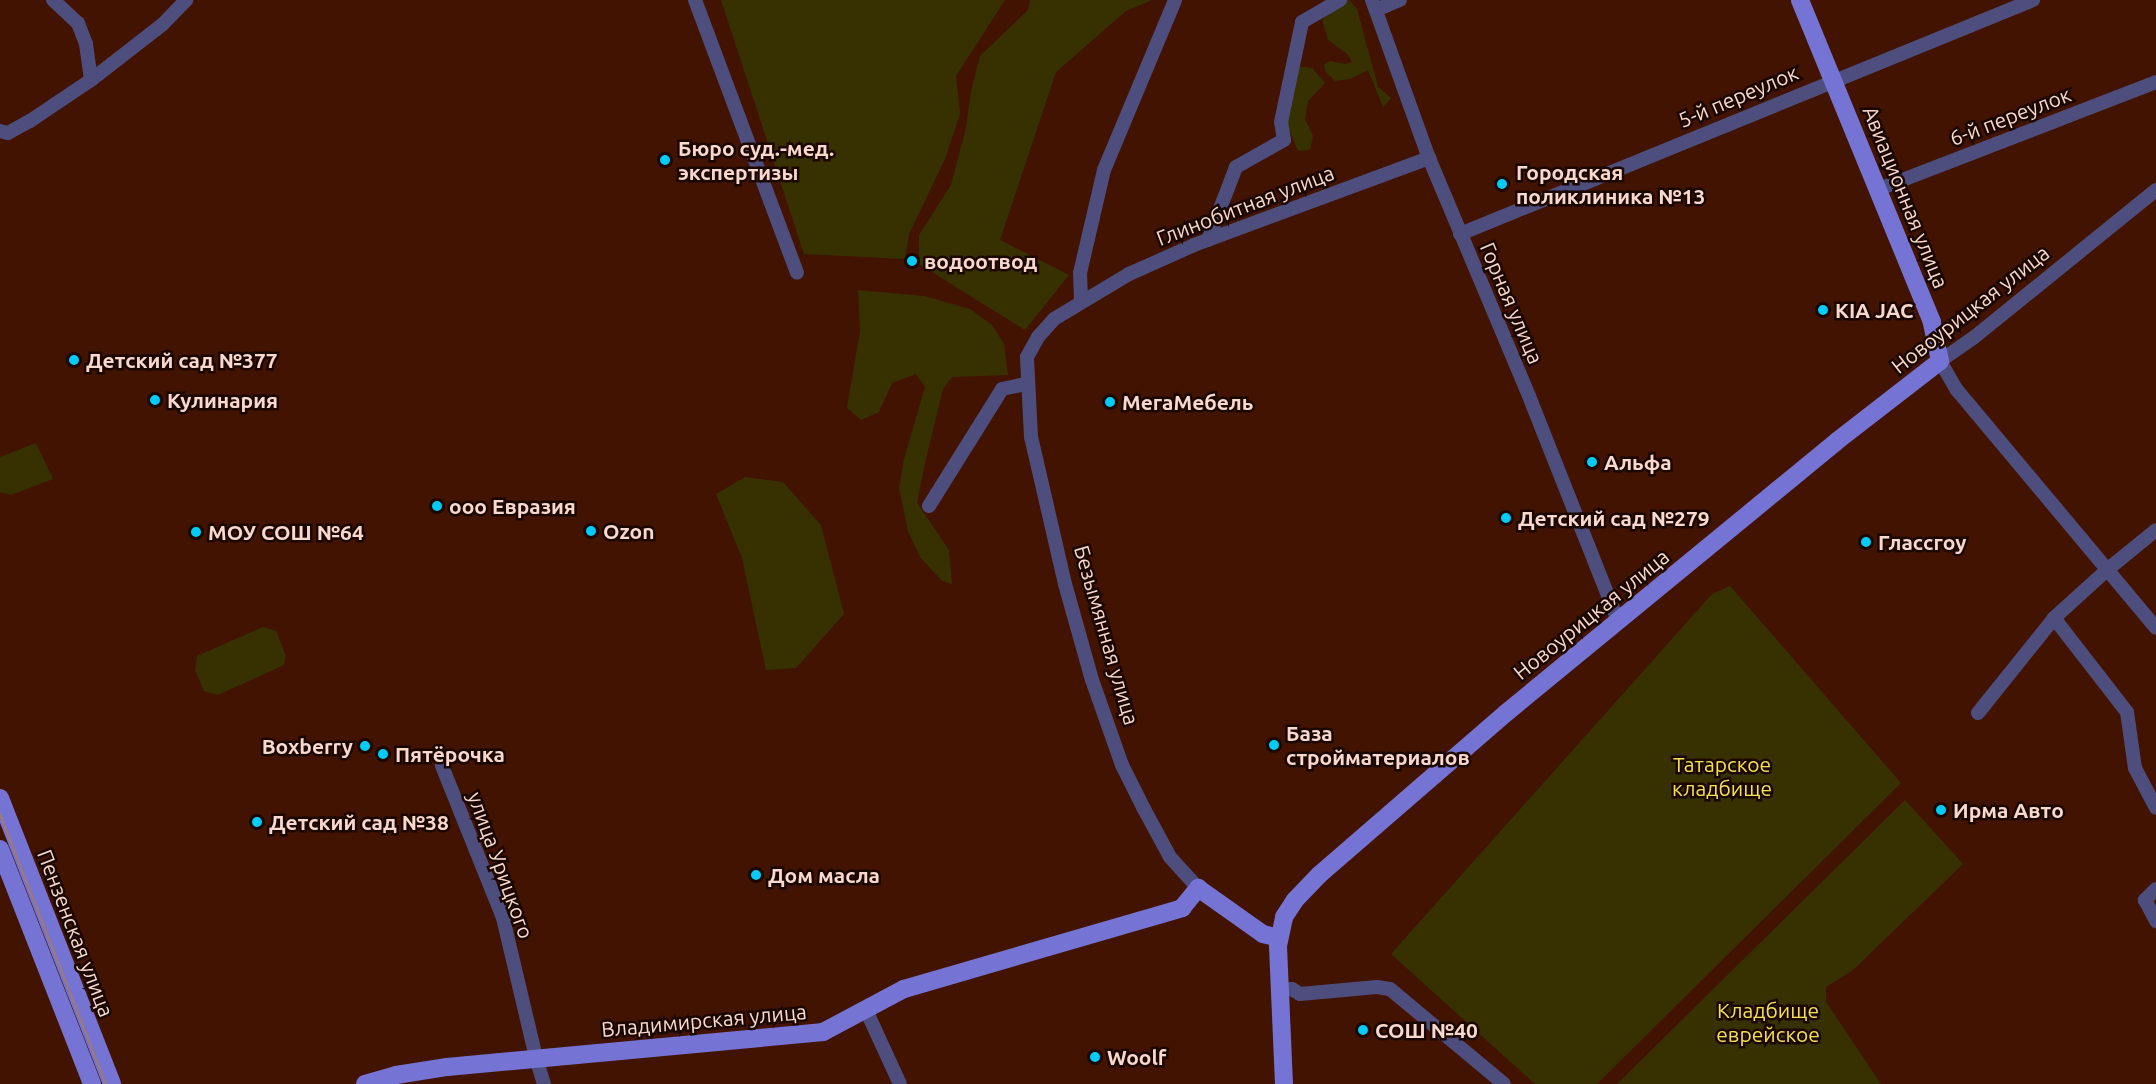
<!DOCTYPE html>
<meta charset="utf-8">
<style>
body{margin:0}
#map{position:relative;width:2156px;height:1084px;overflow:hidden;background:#421300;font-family:Ubuntu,sans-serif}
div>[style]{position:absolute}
.green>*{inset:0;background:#373102}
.minor>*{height:14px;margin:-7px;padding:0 7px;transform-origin:7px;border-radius:7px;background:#4d4e7d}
.major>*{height:18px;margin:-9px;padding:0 9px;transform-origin:9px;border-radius:9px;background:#7574d4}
.tram>*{height:1.5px;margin:-0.75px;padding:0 0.75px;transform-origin:0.75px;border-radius:0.75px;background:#a17a6b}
.dots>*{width:16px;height:16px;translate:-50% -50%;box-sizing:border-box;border:3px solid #1b0702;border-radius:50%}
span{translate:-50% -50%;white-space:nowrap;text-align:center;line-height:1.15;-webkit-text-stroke:5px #1b0702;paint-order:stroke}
.street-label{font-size:21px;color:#f9d9cd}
.poi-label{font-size:21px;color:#f9d9cd;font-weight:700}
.left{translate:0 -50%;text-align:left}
.right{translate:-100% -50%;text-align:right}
.park-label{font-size:21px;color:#f4e153}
</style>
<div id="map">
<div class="green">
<div style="clip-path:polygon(721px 0,1005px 0,956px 76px,960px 113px,945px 159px,909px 234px,905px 259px,804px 254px)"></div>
<div style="clip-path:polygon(1030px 0,1152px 0,1126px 11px,1056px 72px,1000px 240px,1069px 275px,1025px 330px,919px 264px,919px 235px,951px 185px,966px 128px,971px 91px,980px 56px,1028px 10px)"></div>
<div style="clip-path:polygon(1343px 0,1349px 0,1357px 9px,1378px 87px,1391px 98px,1383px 107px,1368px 70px,1350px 79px,1335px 81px,1326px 72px,1324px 65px,1330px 61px,1344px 64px,1352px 62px,1347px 54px,1328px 40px,1322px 20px)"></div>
<div style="clip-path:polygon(1297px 66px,1312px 68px,1325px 83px,1308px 101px,1305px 119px,1313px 136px,1310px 150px,1298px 151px,1285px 120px)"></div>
<div style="clip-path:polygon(858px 290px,924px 296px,970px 309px,992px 325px,1004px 344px,1008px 375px,952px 377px,943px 389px,925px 463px,917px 503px,949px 550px,952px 584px,942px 581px,920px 557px,908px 531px,899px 488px,904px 459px,925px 387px,916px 374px,892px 383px,879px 412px,861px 420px,847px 408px,860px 331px)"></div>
<div style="clip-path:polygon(36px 443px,53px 479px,11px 495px,0 492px,0 457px)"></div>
<div style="clip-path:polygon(745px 477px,783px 482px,821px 525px,844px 614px,796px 668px,766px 670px,742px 558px,716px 494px)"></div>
<div style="clip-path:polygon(1730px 586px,1901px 783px,1597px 1084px,1535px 1084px,1391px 954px,1712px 594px)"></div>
<div style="clip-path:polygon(263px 627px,276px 631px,286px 656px,284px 665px,218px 695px,204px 691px,195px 670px,197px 656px)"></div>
<div style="clip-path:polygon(1905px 800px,1963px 864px,1853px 970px,1826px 987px,1826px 1002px,1881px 1084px,1617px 1084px)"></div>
</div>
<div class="minor">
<div style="left:53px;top:0;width:34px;rotate:43deg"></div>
<div style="left:78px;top:23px;width:22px;rotate:69deg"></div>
<div style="left:86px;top:44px;width:36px;rotate:82deg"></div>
<div style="left:695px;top:0;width:291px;rotate:69.5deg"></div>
<div style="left:1372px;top:0;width:168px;rotate:70.2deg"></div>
<div style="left:1429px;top:158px;width:258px;rotate:67.2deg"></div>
<div style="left:1529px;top:396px;width:242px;rotate:68.4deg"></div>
<div style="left:1376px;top:10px;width:26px;rotate:-23deg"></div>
<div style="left:0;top:131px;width:8px;rotate:14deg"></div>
<div style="left:8px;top:133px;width:25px;rotate:-29deg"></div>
<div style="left:30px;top:121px;width:73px;rotate:-33.9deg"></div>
<div style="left:91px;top:80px;width:90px;rotate:-37.8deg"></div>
<div style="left:162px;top:25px;width:35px;rotate:-46deg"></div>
<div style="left:1879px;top:189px;width:297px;rotate:-21.1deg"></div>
<div style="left:2156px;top:190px;width:235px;rotate:141deg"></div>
<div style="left:1973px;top:338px;width:40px;rotate:145.1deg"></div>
<div style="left:1940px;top:361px;width:34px;rotate:60deg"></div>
<div style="left:1957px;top:390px;width:310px;rotate:50.1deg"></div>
<div style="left:1460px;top:234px;width:619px;rotate:-22.21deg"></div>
<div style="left:1208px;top:240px;width:78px;rotate:-69deg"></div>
<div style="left:1236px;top:167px;width:55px;rotate:-29.4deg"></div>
<div style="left:1284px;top:140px;width:18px;rotate:-99deg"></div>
<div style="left:1281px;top:122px;width:102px;rotate:-78.1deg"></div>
<div style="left:1302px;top:22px;width:44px;rotate:-30.1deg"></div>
<div style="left:1081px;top:301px;width:28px;rotate:-92deg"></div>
<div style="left:1080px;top:273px;width:106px;rotate:-76.9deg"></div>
<div style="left:1104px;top:170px;width:184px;rotate:-67.3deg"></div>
<div style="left:929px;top:506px;width:138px;rotate:-58deg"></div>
<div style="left:1002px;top:389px;width:25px;rotate:-12deg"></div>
<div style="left:2054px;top:618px;width:119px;rotate:52.2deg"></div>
<div style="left:2127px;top:712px;width:57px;rotate:81.9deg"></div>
<div style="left:2135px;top:768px;width:45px;rotate:62.3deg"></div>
<div style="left:1978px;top:713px;width:122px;rotate:-51.3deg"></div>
<div style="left:2054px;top:618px;width:72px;rotate:-42.2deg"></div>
<div style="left:2107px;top:570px;width:63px;rotate:-39.2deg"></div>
<div style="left:442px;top:766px;width:164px;rotate:68.1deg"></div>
<div style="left:503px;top:918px;width:144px;rotate:76.7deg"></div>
<div style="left:536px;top:1058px;width:27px;rotate:73deg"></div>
<div style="left:1198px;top:888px;width:42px;rotate:-132.1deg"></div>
<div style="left:1170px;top:857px;width:55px;rotate:-118.4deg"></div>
<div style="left:1144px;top:809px;width:49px;rotate:-116.6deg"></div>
<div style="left:1122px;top:765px;width:90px;rotate:-109.4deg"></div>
<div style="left:1092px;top:680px;width:100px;rotate:-105.7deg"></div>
<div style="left:1065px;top:584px;width:151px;rotate:-103deg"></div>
<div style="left:1031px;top:437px;width:80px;rotate:-92.9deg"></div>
<div style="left:1027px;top:357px;width:23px;rotate:-61deg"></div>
<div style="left:1038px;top:337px;width:24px;rotate:-48deg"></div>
<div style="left:1054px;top:319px;width:87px;rotate:-31deg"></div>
<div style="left:1129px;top:274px;width:71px;rotate:-24deg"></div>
<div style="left:1194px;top:245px;width:251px;rotate:-20.3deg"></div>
<div style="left:2156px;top:889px;width:16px;rotate:135deg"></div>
<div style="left:2145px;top:900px;width:24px;rotate:62deg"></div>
<div style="left:1279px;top:990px;width:13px;rotate:-4deg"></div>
<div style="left:1292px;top:989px;width:9px;rotate:32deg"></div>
<div style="left:1300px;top:994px;width:77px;rotate:-5.2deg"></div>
<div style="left:1377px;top:987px;width:13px;rotate:9deg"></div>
<div style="left:1390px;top:989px;width:148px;rotate:39.8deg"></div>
<div style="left:866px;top:1010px;width:81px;rotate:65.3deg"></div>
</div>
<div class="major">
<div style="left:0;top:798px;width:307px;rotate:68.6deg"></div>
<div style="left:0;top:849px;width:252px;rotate:68.6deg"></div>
<div style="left:365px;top:1084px;width:32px;rotate:-16deg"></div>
<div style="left:396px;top:1075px;width:52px;rotate:-8.9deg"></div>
<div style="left:447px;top:1067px;width:378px;rotate:-5.3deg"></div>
<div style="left:823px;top:1032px;width:92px;rotate:-28deg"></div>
<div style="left:904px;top:989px;width:290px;rotate:-16.2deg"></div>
<div style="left:1182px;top:908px;width:26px;rotate:-51deg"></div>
<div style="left:1198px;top:888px;width:80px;rotate:35.3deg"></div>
<div style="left:1263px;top:934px;width:16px;rotate:14deg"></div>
<div style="left:1284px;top:1084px;width:138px;rotate:-92.5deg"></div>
<div style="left:1278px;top:946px;width:30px;rotate:-78deg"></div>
<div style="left:1284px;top:917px;width:20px;rotate:-57deg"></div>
<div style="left:1295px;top:900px;width:35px;rotate:-46deg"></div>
<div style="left:1319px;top:875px;width:247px;rotate:-40.9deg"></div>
<div style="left:1506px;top:713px;width:428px;rotate:-39.4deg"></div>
<div style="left:1837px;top:441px;width:130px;rotate:-37.8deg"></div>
<div style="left:1940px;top:361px;width:40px;rotate:-102deg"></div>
<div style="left:1932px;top:322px;width:348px;rotate:-112.3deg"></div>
</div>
<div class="tram">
<div style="left:0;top:813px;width:291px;rotate:68.6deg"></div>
</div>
<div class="dots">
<div style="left:665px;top:160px;background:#00cbf9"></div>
<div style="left:1502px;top:184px;background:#00cbf9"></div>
<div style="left:912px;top:261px;background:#00cbf9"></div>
<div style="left:1823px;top:310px;background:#00cbf9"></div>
<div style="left:74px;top:360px;background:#00cbf9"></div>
<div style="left:155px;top:400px;background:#00cbf9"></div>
<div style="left:1110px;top:402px;background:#00cbf9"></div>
<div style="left:1592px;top:462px;background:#00cbf9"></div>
<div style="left:437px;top:506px;background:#00cbf9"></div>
<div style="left:1506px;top:518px;background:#00cbf9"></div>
<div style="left:591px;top:531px;background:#00cbf9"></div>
<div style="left:196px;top:532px;background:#00cbf9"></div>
<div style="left:1866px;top:542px;background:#00cbf9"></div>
<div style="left:1274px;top:745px;background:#00cbf9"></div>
<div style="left:365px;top:746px;background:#00cbf9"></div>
<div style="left:383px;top:754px;background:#00cbf9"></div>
<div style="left:1941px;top:810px;background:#00cbf9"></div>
<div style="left:257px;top:822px;background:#00cbf9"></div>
<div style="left:756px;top:875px;background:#00cbf9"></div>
<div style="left:1363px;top:1030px;background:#00cbf9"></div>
<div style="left:1095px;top:1057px;background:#00cbf9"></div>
</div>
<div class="street-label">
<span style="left:1738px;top:96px;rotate:-23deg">5-й переулок</span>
<span style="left:2010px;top:116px;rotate:-21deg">6-й переулок</span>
<span style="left:1906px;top:197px;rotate:68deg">Авиационная улица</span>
<span style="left:1245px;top:205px;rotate:-21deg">Глинобитная улица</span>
<span style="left:1512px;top:303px;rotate:67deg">Горная улица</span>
<span style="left:1970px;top:309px;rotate:-38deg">Новоурицкая улица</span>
<span style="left:1591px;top:614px;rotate:-39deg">Новоурицкая улица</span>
<span style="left:1107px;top:635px;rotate:74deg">Безымянная улица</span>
<span style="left:501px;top:865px;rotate:70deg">улица Урицкого</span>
<span style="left:76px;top:933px;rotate:69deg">Пензенская улица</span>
<span style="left:704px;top:1020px;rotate:-5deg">Владимирская улица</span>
</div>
<div class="poi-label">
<span class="left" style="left:678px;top:160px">Бюро суд.-мед.<br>экспертизы</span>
<span class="left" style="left:1516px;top:184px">Городская<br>поликлиника №13</span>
<span class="left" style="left:924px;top:261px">водоотвод</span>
<span class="left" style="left:1835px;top:310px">KIA JAC</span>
<span class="left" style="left:86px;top:360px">Детский сад №377</span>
<span class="left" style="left:167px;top:400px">Кулинария</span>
<span class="left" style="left:1122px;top:402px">МегаМебель</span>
<span class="left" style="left:1604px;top:462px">Альфа</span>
<span class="left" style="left:449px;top:506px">ооо Евразия</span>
<span class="left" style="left:1518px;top:518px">Детский сад №279</span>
<span class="left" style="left:603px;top:531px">Ozon</span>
<span class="left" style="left:208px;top:532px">МОУ СОШ №64</span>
<span class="left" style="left:1878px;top:542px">Глассгоу</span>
<span class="left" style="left:1286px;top:745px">База<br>стройматериалов</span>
<span class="right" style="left:353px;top:746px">Boxberry</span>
<span class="left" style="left:395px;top:754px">Пятёрочка</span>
<span class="left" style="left:1953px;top:810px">Ирма Авто</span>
<span class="left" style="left:269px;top:822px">Детский сад №38</span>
<span class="left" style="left:768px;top:875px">Дом масла</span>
<span class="left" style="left:1375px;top:1030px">СОШ №40</span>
<span class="left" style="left:1107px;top:1057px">Woolf</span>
</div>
<div class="park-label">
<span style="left:1722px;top:776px">Татарское<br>кладбище</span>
<span style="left:1768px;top:1022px">Кладбище<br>еврейское</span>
</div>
</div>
